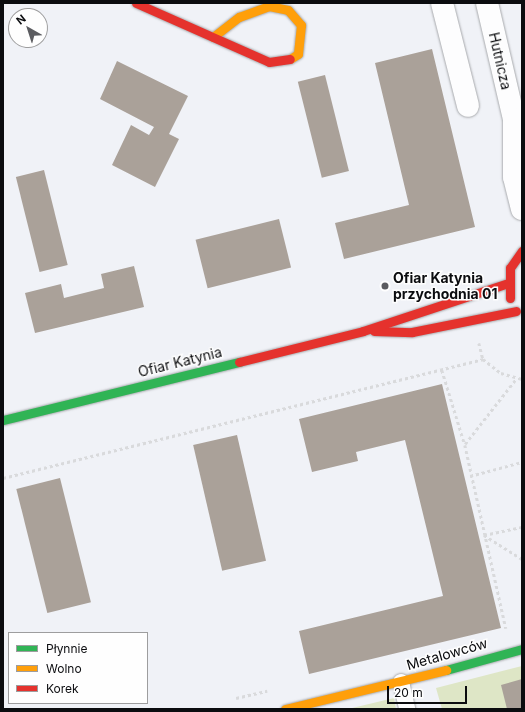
<!DOCTYPE html>
<meta charset="utf-8">
<style>
body{margin:0}
#map{position:relative;width:525px;height:712px;overflow:hidden;background:#f0f2f7;font-family:Inter,sans-serif}
div>[style]{position:absolute}
.green>*{inset:0;background:#dee6c6}
.building>*{inset:0;background:#aaa199;transform-origin:0 0}
.path>*{height:2.5px;margin-top:-1.25px;transform-origin:0;background:repeating-linear-gradient(90deg,#d9dadc 0 3px,transparent 0 6px)}
.roads{filter:drop-shadow(0 0 1px #a8aaad) drop-shadow(0 0 1px #a8aaad)}
.lane>*{height:16px;margin:-8px;padding:0 8px;transform-origin:8px;border-radius:8px;background:#fdfdfe}
.street>*{height:22px;margin:-11px;padding:0 11px;transform-origin:11px;border-radius:11px;background:#fdfdfe}
.fast>*{height:9px;margin:-4.5px;padding:0 4.5px;transform-origin:4.5px;border-radius:4.5px;background:#30b455}
.slow>*{height:9px;margin:-4.5px;padding:0 4.5px;transform-origin:4.5px;border-radius:4.5px;background:#ff9f0a}
.jam>*{height:9px;margin:-4.5px;padding:0 4.5px;transform-origin:4.5px;border-radius:4.5px;background:#e5322d}
.dots>*{width:11px;height:11px;translate:-50% -50%;box-sizing:border-box;border:2px solid #fefefe;border-radius:50%}
span{translate:-50% -50%;white-space:nowrap;text-align:center;line-height:1.15;-webkit-text-stroke:3px #fefefe;paint-order:stroke}
.street-label{font-size:14px;color:#0b0c0f}
.poi-label{font-size:14px;color:#0b0c0f;font-weight:700}
.left{translate:0 -50%;text-align:left}
.frame{position:absolute;inset:0;border:4px solid #0b0c0f;pointer-events:none}
.legend{position:absolute;left:8px;top:632px;width:140px;height:72px;box-sizing:border-box;background:#fefefe;border:1px solid #9d9d9e;margin:0;padding:5px 7px;list-style:none;font-size:12px;color:#0b0c0f}
.legend li{display:flex;align-items:center;gap:8px;height:20px}
.legend b{width:20px;border:1px solid #9d9d9e}
.north{position:absolute;left:8px;top:8px;width:40px;height:40px;box-sizing:border-box;background:#fefefe;border:1px solid #9d9d9e;border-radius:50%;rotate:321deg;font-size:11px;font-weight:700;line-height:16px;text-align:center;color:#0b0c0f}
.north::after{content:'';display:block;margin:auto;width:14px;height:18px;background:#5b5c60;clip-path:polygon(50% 0,100% 100%,50% 72%,0 100%)}
.scale{position:absolute;left:387px;top:686px;width:80px;height:18px;box-sizing:border-box;border:2px solid #0b0c0f;border-top:0;padding-left:5px;font-size:12px;line-height:14px;white-space:nowrap;color:#0b0c0f;-webkit-text-stroke:3px #fefefe;paint-order:stroke}
</style>
<div id="map">
<div class="green">
<div style="clip-path:polygon(522px 666px,522px 709px,442px 709px,436px 688px)"></div>
<div style="clip-path:polygon(394px 698px,396px 709px,348px 709px)"></div>
</div>
<div class="building">
<div style="clip-path:polygon(432px 49px,475px 227px,344px 259px,335px 223px,409px 205px,375px 63px)"></div>
<div style="clip-path:polygon(117px 61px,188px 96px,169px 134px,179px 139px,155px 187px,112px 165px,131px 125px,149px 135px,154px 127px,100px 99px)"></div>
<div style="left:325px;top:75px;width:99px;height:28px;rotate:76deg"></div>
<div style="left:44px;top:170px;width:98px;height:29px;rotate:76deg"></div>
<div style="left:279px;top:219px;width:50px;height:86px;rotate:76deg"></div>
<div style="clip-path:polygon(134px 266px,144px 307px,35px 333px,25px 293px,61px 284px,64px 298px,104px 288px,101px 274px)"></div>
<div style="clip-path:polygon(442px 384px,501px 628px,309px 674px,299px 631px,443px 596px,405px 440px,356px 452px,358px 461px,312px 472px,299px 419px)"></div>
<div style="left:237px;top:435px;width:129px;height:45px;rotate:77deg"></div>
<div style="left:60px;top:478px;width:128px;height:45px;rotate:76deg"></div>
<div style="clip-path:polygon(522px 679px,522px 709px,507px 709px,501px 685px)"></div>
</div>
<div class="path">
<div style="left:479px;top:343px;width:16px;rotate:76deg"></div>
<div style="left:483px;top:359px;width:23px;rotate:38deg"></div>
<div style="left:501px;top:373px;width:22px;rotate:16deg"></div>
<div style="left:442px;top:370px;width:78px;rotate:73deg"></div>
<div style="left:465px;top:445px;width:188px;rotate:77.4deg"></div>
<div style="left:465px;top:444px;width:83px;rotate:-51.9deg"></div>
<div style="left:470px;top:476px;width:54px;rotate:-15.1deg"></div>
<div style="left:3px;top:478px;width:495px;rotate:-13.9deg"></div>
<div style="left:484px;top:535px;width:45px;rotate:32.3deg"></div>
<div style="left:484px;top:535px;width:39px;rotate:-12deg"></div>
<div style="left:236px;top:698px;width:32px;rotate:-13deg"></div>
</div>
<div class="roads">
<div class="lane">
<div style="left:401px;top:682px;width:28px;rotate:77deg"></div>
</div>
<div class="street">
<div style="left:442px;top:3px;width:106px;rotate:75.8deg"></div>
<div style="left:487px;top:3px;width:119px;rotate:76.9deg"></div>
<div style="left:514px;top:119px;width:22px;rotate:69deg"></div>
<div style="left:514px;top:122px;width:55px;rotate:90deg"></div>
<div style="left:514px;top:177px;width:33px;rotate:76deg"></div>
</div>
<div class="fast">
<div style="left:3px;top:420px;width:243px;rotate:-13.8deg"></div>
<div style="left:446px;top:670px;width:79px;rotate:-15.4deg"></div>
</div>
<div class="slow">
<div style="left:213px;top:37px;width:33px;rotate:-38deg"></div>
<div style="left:239px;top:17px;width:32px;rotate:-20deg"></div>
<div style="left:269px;top:6px;width:19px;rotate:12deg"></div>
<div style="left:288px;top:10px;width:20px;rotate:49deg"></div>
<div style="left:301px;top:25px;width:29px;rotate:96deg"></div>
<div style="left:298px;top:54px;width:9px;rotate:148deg"></div>
<div style="left:285px;top:709px;width:166px;rotate:-13.6deg"></div>
</div>
<div class="jam">
<div style="left:136px;top:3px;width:145px;rotate:23.9deg"></div>
<div style="left:269px;top:62px;width:21px;rotate:-8deg"></div>
<div style="left:510px;top:298px;width:30px;rotate:-90deg"></div>
<div style="left:510px;top:268px;width:21px;rotate:-55deg"></div>
<div style="left:374px;top:331px;width:38px;rotate:2deg"></div>
<div style="left:412px;top:332px;width:106px;rotate:-11.4deg"></div>
<div style="left:239px;top:362px;width:128px;rotate:-14deg"></div>
<div style="left:363px;top:331px;width:153px;rotate:-18.3deg"></div>
</div>
</div>
<div class="dots">
<div style="left:385px;top:286px;background:#5b5c60"></div>
</div>
<div class="street-label">
<span style="left:500px;top:61px;rotate:77deg">Hutnicza</span>
<span style="left:180px;top:362px;rotate:-14deg">Ofiar Katynia</span>
<span style="left:447px;top:654px;rotate:-16deg">Metalowców</span>
</div>
<div class="poi-label">
<span class="left" style="left:393px;top:286px">Ofiar Katynia<br>przychodnia 01</span>
</div>
<div class="frame"></div>
<ul class="legend">
<li><b style="height:5px;background:#30b455"></b>Płynnie</li>
<li><b style="height:5px;background:#ff9f0a"></b>Wolno</li>
<li><b style="height:5px;background:#e5322d"></b>Korek</li>
</ul>
<div class="north">N</div>
<div class="scale">20 m</div>
</div>
